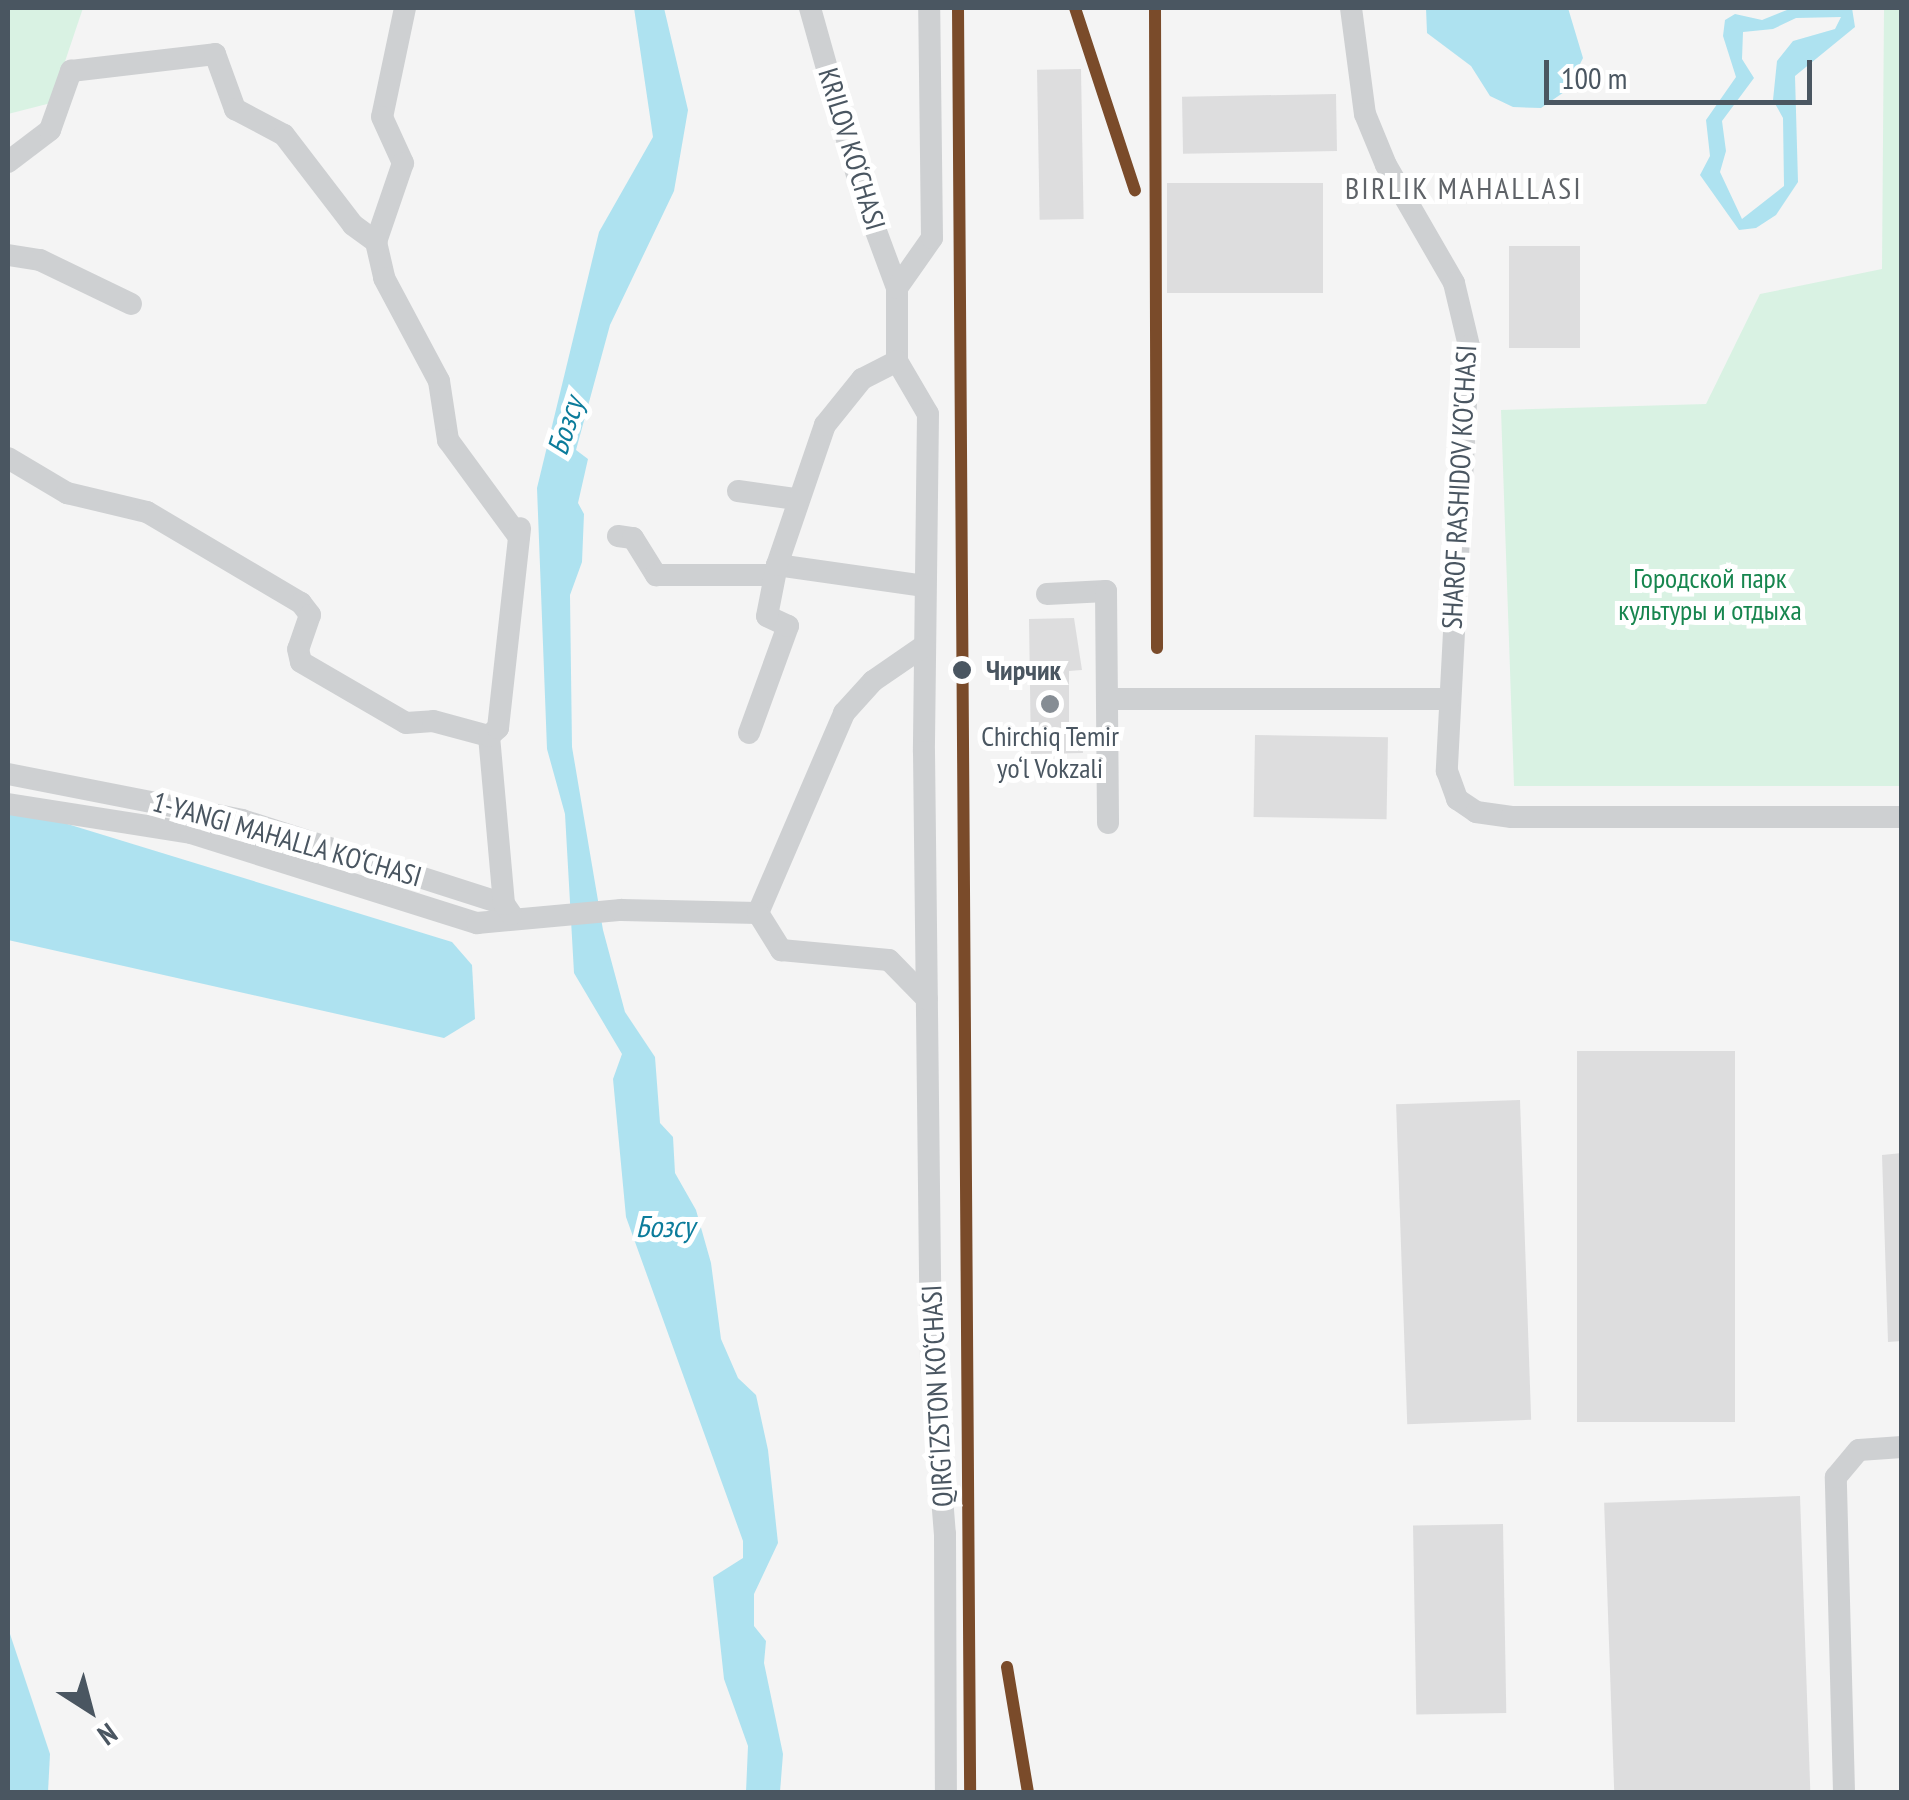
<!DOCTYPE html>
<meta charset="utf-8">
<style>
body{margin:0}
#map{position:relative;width:1909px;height:1800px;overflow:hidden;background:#f4f4f4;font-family:"PT Sans Narrow",sans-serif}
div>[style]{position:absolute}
.green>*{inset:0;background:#d9f2e3}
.water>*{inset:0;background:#aee2f0}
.building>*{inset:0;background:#ddddde;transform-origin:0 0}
.minor>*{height:22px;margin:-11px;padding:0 11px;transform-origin:11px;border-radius:11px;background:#ced0d2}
.rail-1>*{height:12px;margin:-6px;padding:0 6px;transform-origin:6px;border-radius:6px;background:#7a4b2a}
.dots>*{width:28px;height:28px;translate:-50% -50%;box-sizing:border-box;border:5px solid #fff;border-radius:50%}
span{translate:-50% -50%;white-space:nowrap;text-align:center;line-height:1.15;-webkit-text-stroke:10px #fff;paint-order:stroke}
.street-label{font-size:28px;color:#4a5661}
.park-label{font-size:28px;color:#17864f}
.stop-label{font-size:28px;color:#4a5661;font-weight:700}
.left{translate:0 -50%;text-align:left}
.poi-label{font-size:28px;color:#4a5661}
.neighbourhood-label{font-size:30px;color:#5f6368;letter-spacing:2.5px}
.water-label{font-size:30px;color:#0c7c9b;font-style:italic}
.frame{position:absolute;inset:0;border:10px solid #4a5661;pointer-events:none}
.north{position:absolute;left:40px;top:1660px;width:100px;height:100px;-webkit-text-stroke:8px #fff;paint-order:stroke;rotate:144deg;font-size:28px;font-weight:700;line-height:40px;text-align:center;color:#4a5661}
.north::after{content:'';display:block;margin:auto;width:35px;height:45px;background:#4a5661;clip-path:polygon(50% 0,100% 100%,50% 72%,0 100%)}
.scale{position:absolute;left:1544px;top:60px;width:268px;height:45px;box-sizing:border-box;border:5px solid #4a5661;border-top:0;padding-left:12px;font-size:30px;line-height:35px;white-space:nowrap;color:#4a5661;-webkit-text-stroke:8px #fff;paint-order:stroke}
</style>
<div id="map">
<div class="green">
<div style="clip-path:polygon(8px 8px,83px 8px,51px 103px,8px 114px)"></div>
<div style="clip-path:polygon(1884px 8px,1902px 8px,1901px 786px,1514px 786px,1501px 410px,1706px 404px,1760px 294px,1882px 269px)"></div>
</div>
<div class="water">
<div style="clip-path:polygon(634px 8px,664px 8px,688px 110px,674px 191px,610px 325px,576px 450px,588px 459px,578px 503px,584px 514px,582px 562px,570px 595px,572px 747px,603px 930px,625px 1012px,655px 1057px,660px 1123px,673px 1137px,675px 1173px,696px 1210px,711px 1263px,721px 1339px,738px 1378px,756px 1395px,768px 1450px,778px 1543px,754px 1594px,754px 1626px,766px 1641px,764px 1663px,783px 1754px,780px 1792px,746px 1792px,748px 1746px,724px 1679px,713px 1577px,743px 1558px,743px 1541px,626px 1217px,613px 1079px,622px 1054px,574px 973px,565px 814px,547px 749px,537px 488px,599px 232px,653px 137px)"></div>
<div style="clip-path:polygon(1426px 8px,1568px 8px,1583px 58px,1567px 90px,1541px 108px,1513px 107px,1490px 96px,1471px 66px,1427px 33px)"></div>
<div style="clip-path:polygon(evenodd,1792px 8px,1852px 8px,1855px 27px,1795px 76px,1798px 182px,1776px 215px,1756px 228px,1739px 230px,1700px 175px,1710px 156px,1706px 120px,1736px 77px,1723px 36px,1725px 20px,1735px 14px,1762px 20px,1792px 8px,1841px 17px,1835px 29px,1793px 41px,1777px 61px,1773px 100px,1783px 118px,1784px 186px,1742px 219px,1720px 172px,1726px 151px,1722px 121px,1754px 78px,1742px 59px,1743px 32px,1773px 29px,1796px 18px,1841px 17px)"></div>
<div style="clip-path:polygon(8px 813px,38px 815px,452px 942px,472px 965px,475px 1019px,444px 1038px,8px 940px)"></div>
<div style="clip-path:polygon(8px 1628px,50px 1754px,48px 1792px,8px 1792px)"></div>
</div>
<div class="building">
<div style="left:1081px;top:69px;width:150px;height:44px;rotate:89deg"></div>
<div style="left:1336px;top:94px;width:57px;height:154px;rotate:89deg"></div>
<div style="left:1167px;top:183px;width:156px;height:110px"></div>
<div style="left:1509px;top:246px;width:71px;height:102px"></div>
<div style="clip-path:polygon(1074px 618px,1082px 670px,1069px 671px,1069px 737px,1082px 737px,1083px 753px,1031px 754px,1029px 619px)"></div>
<div style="left:1255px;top:735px;width:133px;height:82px;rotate:1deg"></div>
<div style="left:1735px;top:1051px;width:371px;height:158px;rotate:90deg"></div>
<div style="left:1520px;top:1100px;width:320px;height:124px;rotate:88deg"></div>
<div style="clip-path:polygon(1902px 1153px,1902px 1341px,1888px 1342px,1882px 1155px)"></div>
<div style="left:1800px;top:1496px;width:296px;height:196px;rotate:88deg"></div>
<div style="left:1503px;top:1524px;width:189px;height:90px;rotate:89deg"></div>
</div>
<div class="minor">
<div style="left:405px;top:8px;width:111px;rotate:101.9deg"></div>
<div style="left:382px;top:117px;width:51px;rotate:65.5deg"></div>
<div style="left:403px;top:163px;width:83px;rotate:108.9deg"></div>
<div style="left:376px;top:242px;width:37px;rotate:77deg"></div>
<div style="left:384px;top:278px;width:117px;rotate:61.9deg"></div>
<div style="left:439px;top:381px;width:60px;rotate:81.3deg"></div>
<div style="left:448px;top:440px;width:120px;rotate:53.8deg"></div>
<div style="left:810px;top:8px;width:195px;rotate:74.3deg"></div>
<div style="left:863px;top:196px;width:98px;rotate:69.7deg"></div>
<div style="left:897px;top:288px;width:73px;rotate:90deg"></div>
<div style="left:897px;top:361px;width:61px;rotate:59.7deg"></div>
<div style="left:928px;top:414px;width:338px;rotate:90.7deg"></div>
<div style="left:924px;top:752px;width:609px;rotate:89.34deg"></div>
<div style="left:931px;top:1361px;width:174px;rotate:85.4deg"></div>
<div style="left:945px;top:1534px;width:258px;rotate:89.8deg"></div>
<div style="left:1351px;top:8px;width:107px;rotate:82.5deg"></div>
<div style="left:1365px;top:114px;width:55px;rotate:67.6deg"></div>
<div style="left:1386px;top:165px;width:136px;rotate:60deg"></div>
<div style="left:1454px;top:283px;width:65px;rotate:76.6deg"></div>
<div style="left:1469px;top:346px;width:426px;rotate:93deg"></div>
<div style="left:1447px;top:771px;width:30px;rotate:70deg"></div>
<div style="left:1457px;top:799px;width:23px;rotate:34deg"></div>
<div style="left:1476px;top:812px;width:36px;rotate:8deg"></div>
<div style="left:1512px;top:817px;width:390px"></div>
<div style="left:8px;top:162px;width:53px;rotate:-37.3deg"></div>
<div style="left:50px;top:130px;width:63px;rotate:-70.4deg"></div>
<div style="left:71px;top:71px;width:145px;rotate:-6.7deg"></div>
<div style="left:215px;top:54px;width:59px;rotate:70deg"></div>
<div style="left:235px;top:109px;width:55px;rotate:28deg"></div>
<div style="left:284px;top:135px;width:113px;rotate:52.5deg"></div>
<div style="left:353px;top:225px;width:29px;rotate:36deg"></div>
<div style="left:8px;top:255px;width:32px;rotate:9deg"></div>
<div style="left:40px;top:260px;width:101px;rotate:25.8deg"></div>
<div style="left:897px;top:288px;width:61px;rotate:-55deg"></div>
<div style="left:932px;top:238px;width:230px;rotate:-90.7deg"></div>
<div style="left:8px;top:458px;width:69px;rotate:30.7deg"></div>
<div style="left:67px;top:493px;width:82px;rotate:13.4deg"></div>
<div style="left:147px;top:512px;width:179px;rotate:30.6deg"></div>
<div style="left:301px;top:603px;width:15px;rotate:53deg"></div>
<div style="left:310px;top:615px;width:36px;rotate:109deg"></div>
<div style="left:298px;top:649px;width:13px;rotate:77deg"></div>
<div style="left:301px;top:662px;width:121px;rotate:30.2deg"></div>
<div style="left:406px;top:723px;width:27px;rotate:-4deg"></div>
<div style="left:433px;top:721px;width:58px;rotate:15deg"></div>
<div style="left:738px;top:491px;width:59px;rotate:7.9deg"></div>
<div style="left:618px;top:536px;width:15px;rotate:8deg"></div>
<div style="left:633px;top:538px;width:44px;rotate:58.1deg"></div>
<div style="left:656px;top:575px;width:118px"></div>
<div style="left:777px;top:565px;width:149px;rotate:8.1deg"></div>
<div style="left:1047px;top:594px;width:59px;rotate:-2.9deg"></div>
<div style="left:1106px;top:591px;width:232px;rotate:89.5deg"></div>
<div style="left:1108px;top:699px;width:341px"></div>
<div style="left:749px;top:733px;width:114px;rotate:-70deg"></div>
<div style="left:788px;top:626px;width:23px;rotate:-155deg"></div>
<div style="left:767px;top:616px;width:52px;rotate:-78.9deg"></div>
<div style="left:777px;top:565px;width:148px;rotate:-71.1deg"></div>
<div style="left:825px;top:425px;width:59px;rotate:-51.2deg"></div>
<div style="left:862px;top:379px;width:39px;rotate:-27deg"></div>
<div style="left:8px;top:774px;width:238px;rotate:11.1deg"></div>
<div style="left:242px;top:820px;width:275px;rotate:17.8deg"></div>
<div style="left:8px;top:804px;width:185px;rotate:9deg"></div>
<div style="left:191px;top:833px;width:300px;rotate:17.5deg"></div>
<div style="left:477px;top:923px;width:145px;rotate:-5.2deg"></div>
<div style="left:621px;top:910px;width:137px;rotate:1.3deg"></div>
<div style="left:758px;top:913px;width:218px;rotate:-66.7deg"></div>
<div style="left:844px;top:713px;width:43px;rotate:-47.8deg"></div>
<div style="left:873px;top:681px;width:62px;rotate:-34.5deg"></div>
<div style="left:758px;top:913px;width:44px;rotate:58.1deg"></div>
<div style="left:781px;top:950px;width:108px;rotate:5.3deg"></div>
<div style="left:889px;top:960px;width:54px;rotate:45.7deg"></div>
<div style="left:511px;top:914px;width:12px;rotate:-125deg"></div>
<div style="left:504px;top:904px;width:169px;rotate:-95.1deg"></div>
<div style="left:489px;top:736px;width:12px;rotate:-42deg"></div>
<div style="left:498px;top:728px;width:201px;rotate:-83.7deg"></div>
<div style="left:1844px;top:1792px;width:315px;rotate:-91.5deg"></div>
<div style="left:1836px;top:1477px;width:35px;rotate:-50deg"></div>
<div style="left:1859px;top:1450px;width:43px;rotate:-4deg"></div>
</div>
<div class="rail-1">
<div style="left:958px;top:8px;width:1784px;rotate:89.61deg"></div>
<div style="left:1075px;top:8px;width:192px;rotate:71.8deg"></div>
<div style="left:1155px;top:8px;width:640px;rotate:89.82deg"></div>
<div style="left:1007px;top:1667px;width:127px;rotate:80.5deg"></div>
</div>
<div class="dots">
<div style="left:962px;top:670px;background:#4a5661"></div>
<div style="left:1050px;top:704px;background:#868d94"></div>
</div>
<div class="street-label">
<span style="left:852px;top:149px;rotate:73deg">KRILOV KO‘CHASI</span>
<span style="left:1459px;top:487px;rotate:-87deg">SHAROF RASHIDOV KO'CHASI</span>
<span style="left:287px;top:839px;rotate:16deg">1-YANGI MAHALLA KO‘CHASI</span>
<span style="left:937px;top:1396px;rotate:-93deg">QIRG‘IZSTON KO‘CHASI</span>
</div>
<div class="park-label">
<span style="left:1710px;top:594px">Городской парк<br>культуры и отдыха</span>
</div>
<div class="stop-label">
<span class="left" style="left:986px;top:670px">Чирчик</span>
</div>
<div class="poi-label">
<span style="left:1050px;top:752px">Chirchiq Temir<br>yo‘l Vokzali</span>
</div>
<div class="neighbourhood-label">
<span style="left:1464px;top:188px">BIRLIK MAHALLASI</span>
</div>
<div class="water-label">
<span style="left:565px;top:426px;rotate:-72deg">Бозсу</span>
<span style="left:665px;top:1226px">Бозсу</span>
</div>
<div class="frame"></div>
<div class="north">N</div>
<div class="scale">100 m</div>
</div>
